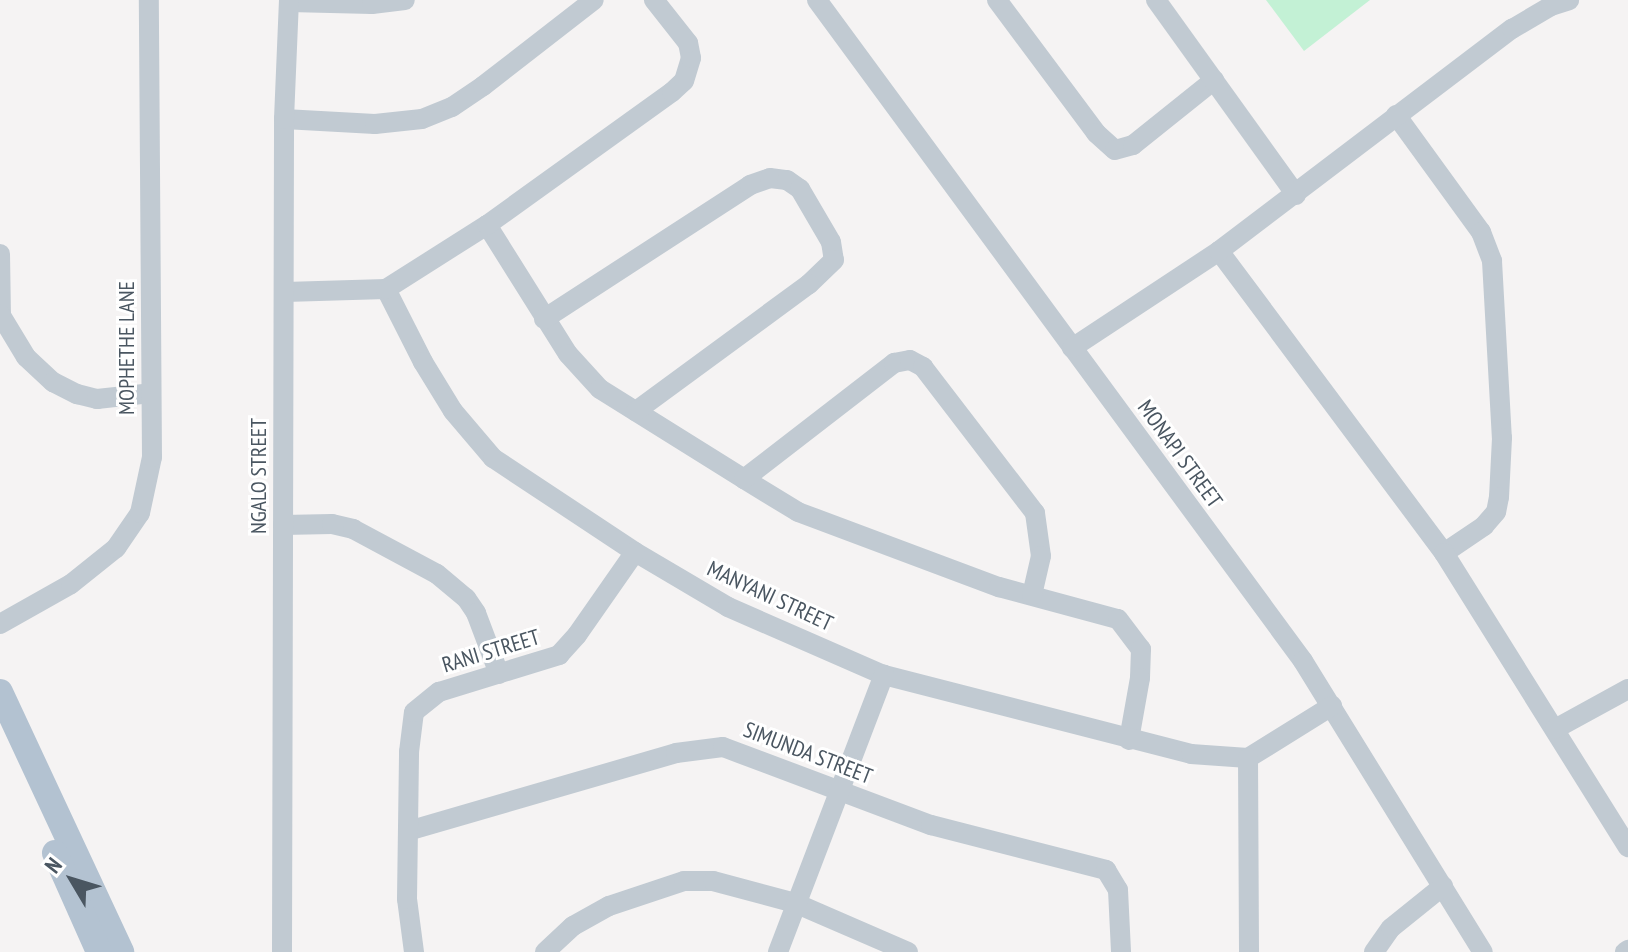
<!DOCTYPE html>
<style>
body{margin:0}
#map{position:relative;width:1628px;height:952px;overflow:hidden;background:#f5f3f3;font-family:"PT Sans Narrow",sans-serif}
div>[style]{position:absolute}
.green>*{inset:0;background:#c3f1d5}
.minor>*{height:20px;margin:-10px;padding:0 10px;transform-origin:10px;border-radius:10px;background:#c1cad2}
.major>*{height:26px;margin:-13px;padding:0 13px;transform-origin:13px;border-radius:13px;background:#b3c2d1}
span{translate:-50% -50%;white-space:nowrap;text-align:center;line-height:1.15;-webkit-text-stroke:6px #fff;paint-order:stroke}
.street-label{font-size:22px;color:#4a5661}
.north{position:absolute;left:32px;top:840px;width:80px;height:80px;-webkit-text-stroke:6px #fff;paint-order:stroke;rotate:308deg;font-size:22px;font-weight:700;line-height:32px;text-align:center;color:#4a5661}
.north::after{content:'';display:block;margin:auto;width:28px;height:36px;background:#4a5661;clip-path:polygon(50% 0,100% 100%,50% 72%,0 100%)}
</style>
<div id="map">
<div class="green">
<div style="clip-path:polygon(1266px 0,1370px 0,1304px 51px)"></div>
</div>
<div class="minor">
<div style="left:817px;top:0;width:820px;rotate:53.67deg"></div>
<div style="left:1303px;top:661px;width:342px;rotate:58.3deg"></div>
<div style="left:997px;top:0;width:166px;rotate:53.3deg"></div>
<div style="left:1096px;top:133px;width:25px;rotate:42deg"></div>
<div style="left:1115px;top:150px;width:19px;rotate:-16deg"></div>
<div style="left:1133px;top:145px;width:104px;rotate:-38.7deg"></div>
<div style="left:1156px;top:0;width:240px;rotate:54.3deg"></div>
<div style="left:289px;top:2px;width:83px;rotate:1.4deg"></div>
<div style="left:372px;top:4px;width:33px;rotate:-7deg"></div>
<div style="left:1396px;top:115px;width:145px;rotate:54deg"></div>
<div style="left:1481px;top:232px;width:31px;rotate:69deg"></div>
<div style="left:1492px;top:261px;width:177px;rotate:86.8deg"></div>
<div style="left:1502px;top:438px;width:59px;rotate:92.9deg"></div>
<div style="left:1499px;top:497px;width:15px;rotate:101deg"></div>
<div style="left:1496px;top:512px;width:18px;rotate:131deg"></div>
<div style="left:1484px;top:526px;width:48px;rotate:146deg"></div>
<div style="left:284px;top:119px;width:91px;rotate:3.1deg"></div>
<div style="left:375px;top:124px;width:47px;rotate:-6.1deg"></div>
<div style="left:422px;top:119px;width:32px;rotate:-22deg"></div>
<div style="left:452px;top:107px;width:37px;rotate:-34deg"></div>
<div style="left:483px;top:86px;width:140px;rotate:-37.8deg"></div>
<div style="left:487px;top:225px;width:152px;rotate:57.9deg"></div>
<div style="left:568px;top:354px;width:47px;rotate:47.6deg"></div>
<div style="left:600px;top:389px;width:170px;rotate:32deg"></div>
<div style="left:744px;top:479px;width:63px;rotate:31.4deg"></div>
<div style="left:798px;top:512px;width:215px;rotate:20.5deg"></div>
<div style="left:999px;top:587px;width:123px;rotate:15.1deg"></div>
<div style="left:1118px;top:619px;width:38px;rotate:53deg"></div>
<div style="left:1141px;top:649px;width:29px;rotate:92deg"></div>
<div style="left:1140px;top:678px;width:63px;rotate:100.1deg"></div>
<div style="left:1219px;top:251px;width:377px;rotate:53.3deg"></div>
<div style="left:1444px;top:553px;width:347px;rotate:58deg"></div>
<div style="left:0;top:254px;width:61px;rotate:89.1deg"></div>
<div style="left:386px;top:289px;width:82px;rotate:63.1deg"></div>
<div style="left:423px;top:362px;width:57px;rotate:58.5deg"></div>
<div style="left:453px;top:411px;width:62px;rotate:49.6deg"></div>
<div style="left:493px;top:458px;width:170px;rotate:33.5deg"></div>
<div style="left:635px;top:552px;width:108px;rotate:30.6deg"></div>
<div style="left:728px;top:607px;width:170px;rotate:23.6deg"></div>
<div style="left:884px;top:675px;width:317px;rotate:14.4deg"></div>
<div style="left:1191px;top:754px;width:57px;rotate:4deg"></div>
<div style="left:1248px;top:758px;width:99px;rotate:-31.8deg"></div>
<div style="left:285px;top:292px;width:101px;rotate:-1.7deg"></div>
<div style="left:386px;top:289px;width:120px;rotate:-32.4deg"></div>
<div style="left:487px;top:225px;width:228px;rotate:-35.7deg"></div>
<div style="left:672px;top:92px;width:16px;rotate:-43deg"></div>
<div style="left:684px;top:81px;width:24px;rotate:-73deg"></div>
<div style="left:691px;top:58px;width:15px;rotate:-101deg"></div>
<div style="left:688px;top:43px;width:55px;rotate:-128.3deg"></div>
<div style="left:0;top:314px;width:50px;rotate:58.8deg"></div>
<div style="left:26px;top:357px;width:37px;rotate:43deg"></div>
<div style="left:53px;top:382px;width:27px;rotate:27deg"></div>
<div style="left:77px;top:394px;width:21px;rotate:14deg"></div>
<div style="left:97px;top:399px;width:54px;rotate:-6.3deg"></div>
<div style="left:544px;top:319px;width:246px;rotate:-33deg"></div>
<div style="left:750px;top:185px;width:21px;rotate:-19deg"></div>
<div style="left:770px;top:178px;width:17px;rotate:7deg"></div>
<div style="left:787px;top:180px;width:16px;rotate:35deg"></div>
<div style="left:800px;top:189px;width:61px;rotate:59.7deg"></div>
<div style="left:831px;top:242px;width:18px;rotate:81deg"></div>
<div style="left:834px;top:260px;width:35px;rotate:136deg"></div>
<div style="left:809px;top:284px;width:215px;rotate:143.7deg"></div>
<div style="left:1072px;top:348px;width:176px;rotate:-33.4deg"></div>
<div style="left:1219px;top:251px;width:368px;rotate:-37.2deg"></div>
<div style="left:1512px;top:29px;width:45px;rotate:-30.5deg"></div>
<div style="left:1551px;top:6px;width:19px;rotate:-18deg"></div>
<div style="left:744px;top:479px;width:190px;rotate:-37.7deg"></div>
<div style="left:894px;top:363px;width:16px;rotate:-11deg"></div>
<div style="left:910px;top:360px;width:15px;rotate:28deg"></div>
<div style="left:923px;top:367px;width:184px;rotate:52.5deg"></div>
<div style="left:1035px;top:513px;width:43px;rotate:82.1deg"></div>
<div style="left:1041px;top:556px;width:40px;rotate:103deg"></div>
<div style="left:283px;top:525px;width:49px;rotate:-1.2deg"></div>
<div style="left:332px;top:524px;width:22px;rotate:13deg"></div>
<div style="left:353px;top:529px;width:95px;rotate:28.2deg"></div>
<div style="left:437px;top:574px;width:38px;rotate:40deg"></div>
<div style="left:466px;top:598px;width:18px;rotate:56deg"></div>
<div style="left:476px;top:613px;width:65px;rotate:69.3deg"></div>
<div style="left:0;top:624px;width:81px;rotate:-29.4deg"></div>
<div style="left:71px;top:584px;width:58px;rotate:-38.7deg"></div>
<div style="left:116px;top:548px;width:42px;rotate:-55.6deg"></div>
<div style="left:140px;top:513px;width:57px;rotate:-77.9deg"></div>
<div style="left:152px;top:457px;width:457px;rotate:-90.4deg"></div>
<div style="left:1555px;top:729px;width:83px;rotate:-28.7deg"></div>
<div style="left:1248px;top:758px;width:194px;rotate:89.7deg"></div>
<div style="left:408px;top:831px;width:279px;rotate:-16.2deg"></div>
<div style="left:676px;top:753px;width:47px;rotate:-7.3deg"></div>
<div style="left:723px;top:747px;width:222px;rotate:20.6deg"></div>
<div style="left:931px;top:825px;width:181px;rotate:14.4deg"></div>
<div style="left:1106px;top:870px;width:23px;rotate:59deg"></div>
<div style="left:1118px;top:890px;width:62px;rotate:87.2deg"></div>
<div style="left:282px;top:952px;width:833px;rotate:-89.86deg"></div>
<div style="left:284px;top:119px;width:119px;rotate:-87.6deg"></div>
<div style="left:414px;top:952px;width:53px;rotate:-97.5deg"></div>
<div style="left:407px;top:899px;width:147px;rotate:-89.2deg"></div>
<div style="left:409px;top:752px;width:40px;rotate:-82.9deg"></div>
<div style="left:414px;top:712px;width:32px;rotate:-39deg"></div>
<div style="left:439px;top:692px;width:126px;rotate:-17.1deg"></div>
<div style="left:559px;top:655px;width:27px;rotate:-48deg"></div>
<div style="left:577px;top:635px;width:101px;rotate:-55.1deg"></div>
<div style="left:545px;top:952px;width:38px;rotate:-43deg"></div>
<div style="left:573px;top:926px;width:41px;rotate:-29.1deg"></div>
<div style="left:609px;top:906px;width:79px;rotate:-18.4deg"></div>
<div style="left:684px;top:881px;width:29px"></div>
<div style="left:713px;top:881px;width:85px;rotate:15deg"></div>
<div style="left:795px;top:903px;width:123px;rotate:23.4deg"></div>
<div style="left:778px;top:952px;width:297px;rotate:-69.1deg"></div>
<div style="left:1374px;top:952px;width:29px;rotate:-55deg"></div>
<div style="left:1391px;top:928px;width:67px;rotate:-38.9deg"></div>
<div style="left:1625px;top:952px;width:4px;rotate:-34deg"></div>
</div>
<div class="major">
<div style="left:0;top:692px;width:287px;rotate:65deg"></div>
<div style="left:55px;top:853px;width:108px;rotate:66deg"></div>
</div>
<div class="street-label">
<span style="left:127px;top:348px;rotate:-90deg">MOPHETHE LANE</span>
<span style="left:1180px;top:454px;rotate:54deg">MONAPI STREET</span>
<span style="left:259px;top:476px;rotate:-90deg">NGALO STREET</span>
<span style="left:770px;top:596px;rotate:25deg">MANYANI STREET</span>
<span style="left:491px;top:651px;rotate:-17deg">RANI STREET</span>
<span style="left:808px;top:753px;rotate:21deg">SIMUNDA STREET</span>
</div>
<div class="north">N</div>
</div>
